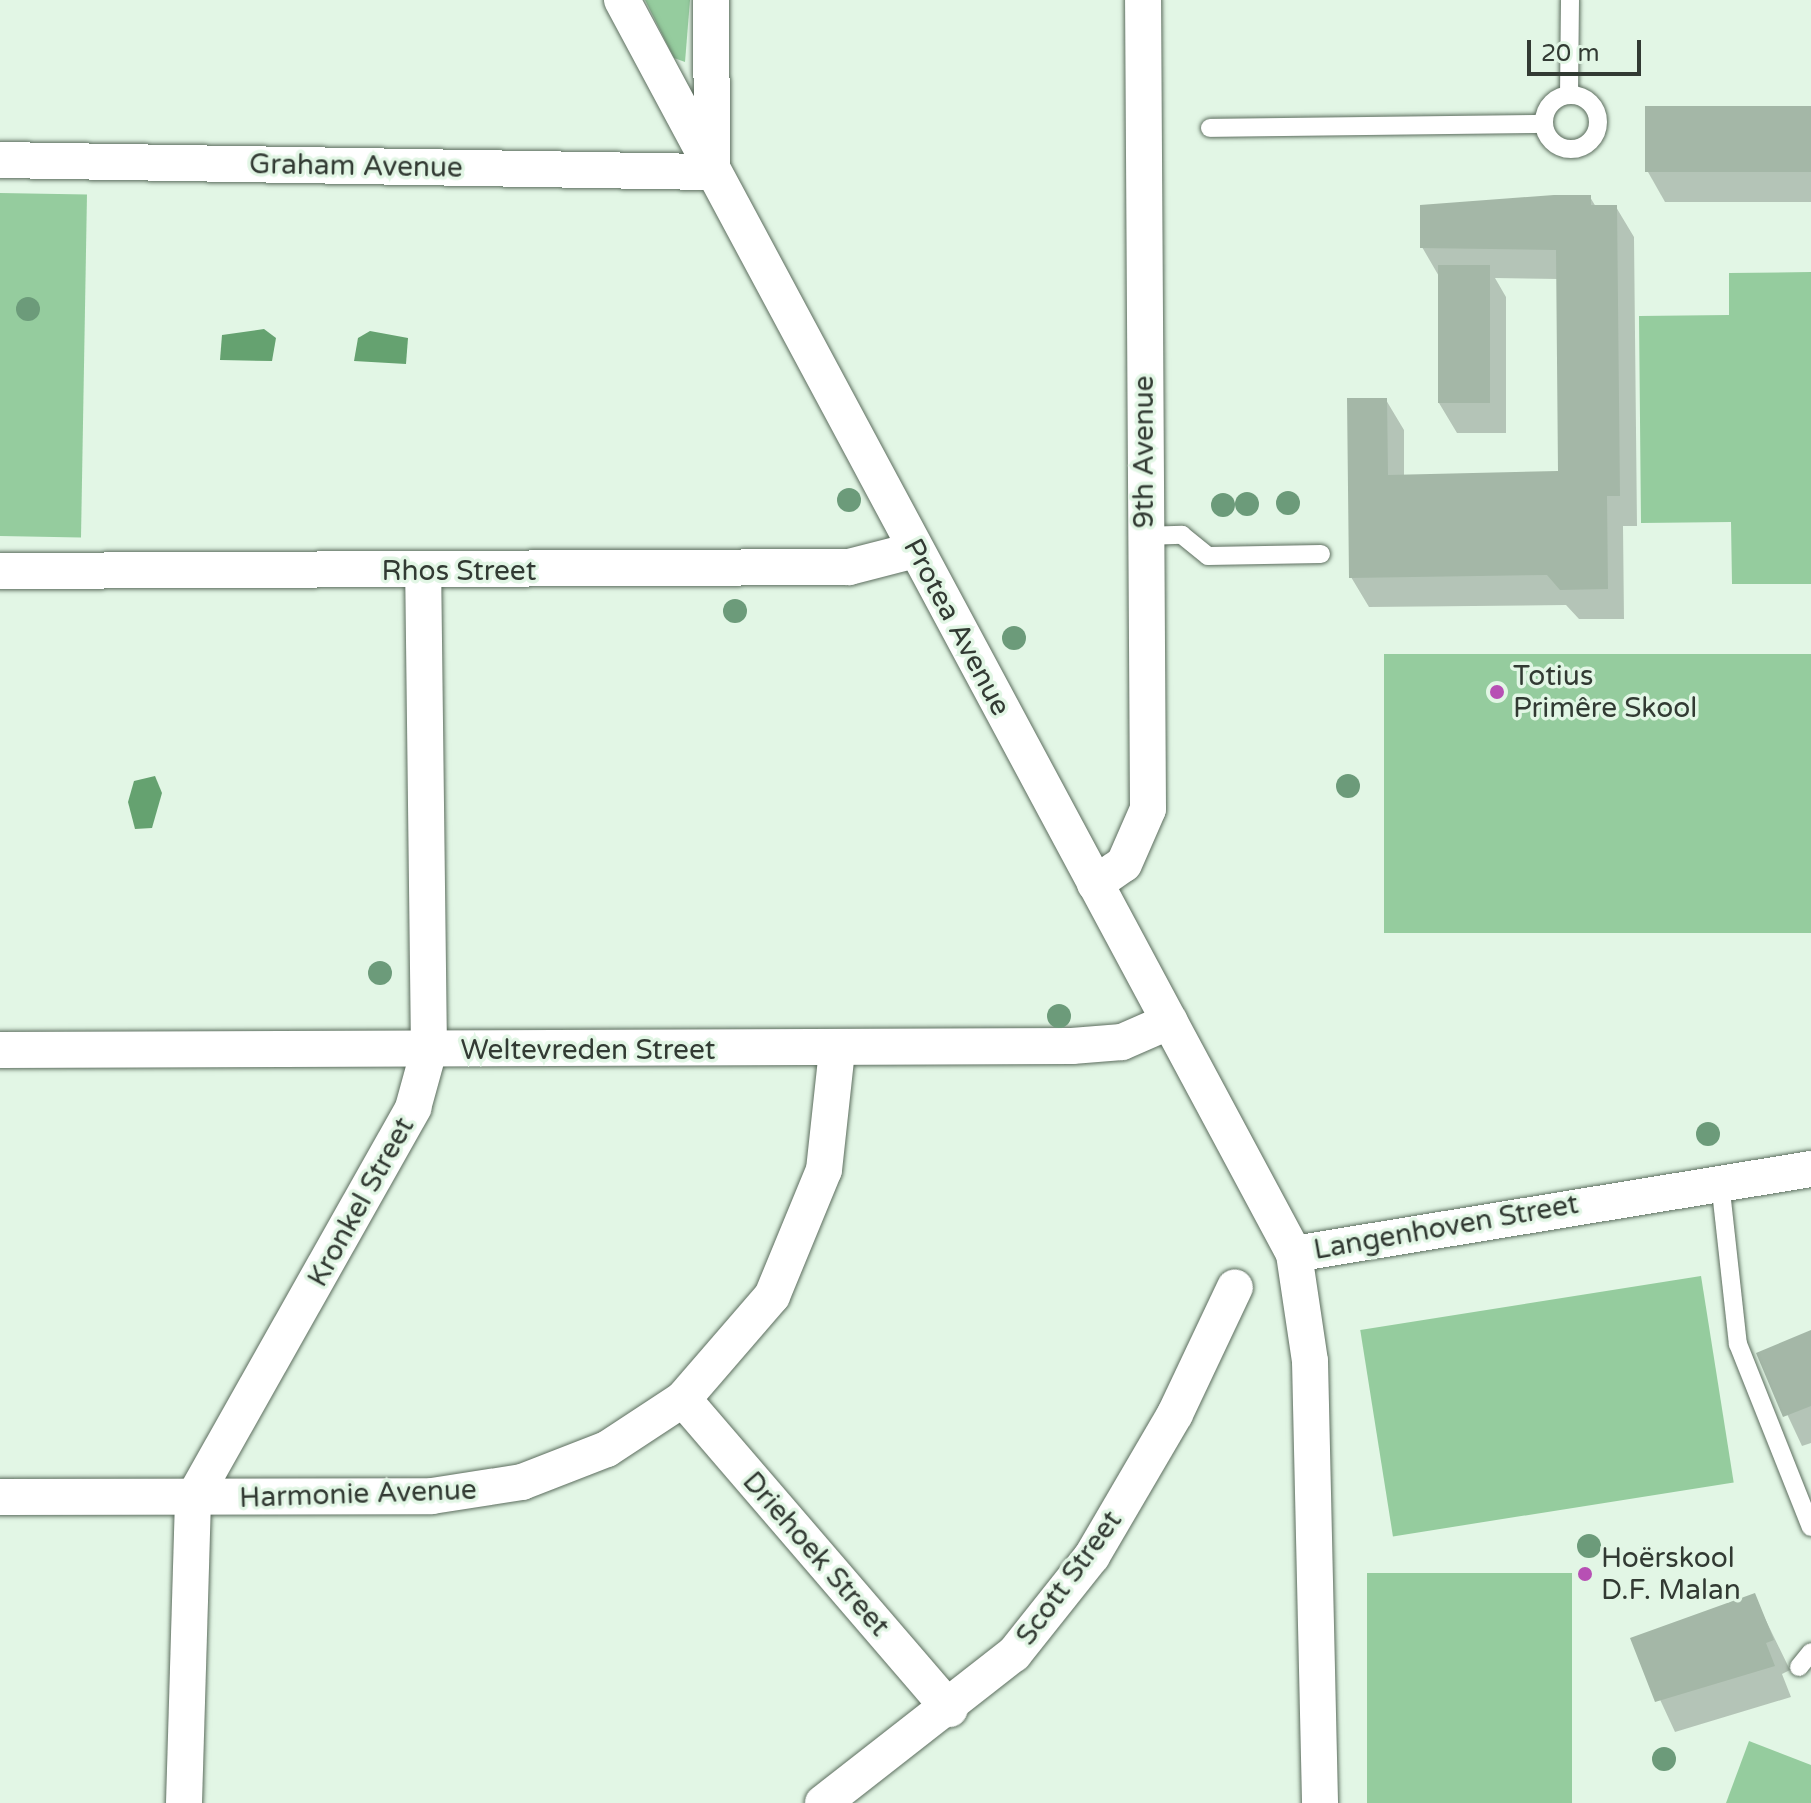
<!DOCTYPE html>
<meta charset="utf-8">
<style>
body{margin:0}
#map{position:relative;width:1811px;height:1803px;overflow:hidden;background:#e2f6e5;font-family:"Varela Round",sans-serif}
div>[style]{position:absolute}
.green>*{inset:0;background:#95cc9e;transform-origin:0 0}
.water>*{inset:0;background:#65a270}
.shadow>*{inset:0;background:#0003}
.building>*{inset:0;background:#a4b7a7;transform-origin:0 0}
.roads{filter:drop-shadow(0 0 2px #5c6d5e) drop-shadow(0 0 2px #5c6d5e)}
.service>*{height:18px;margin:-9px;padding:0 9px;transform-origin:9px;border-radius:9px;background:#fff}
.service>.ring{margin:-9px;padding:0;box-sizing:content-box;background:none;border:18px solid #fff;border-radius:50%}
.minor>*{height:36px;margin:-18px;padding:0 18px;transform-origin:18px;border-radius:18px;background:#fff}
.trees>*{width:24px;height:24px;margin:-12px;border-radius:50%;background:#6c9b7a}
.dots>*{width:22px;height:22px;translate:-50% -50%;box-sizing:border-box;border:4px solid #e2f6e5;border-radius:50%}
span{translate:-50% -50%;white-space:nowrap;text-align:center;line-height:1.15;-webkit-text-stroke:7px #e2f6e5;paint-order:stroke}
.street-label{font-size:28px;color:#323a33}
.poi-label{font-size:28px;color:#323a33}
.left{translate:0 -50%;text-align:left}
.scale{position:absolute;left:1527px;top:40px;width:114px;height:36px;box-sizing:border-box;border:4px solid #323a33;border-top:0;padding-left:10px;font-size:24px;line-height:28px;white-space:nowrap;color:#323a33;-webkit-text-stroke:6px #e2f6e5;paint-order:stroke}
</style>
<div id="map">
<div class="green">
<div style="clip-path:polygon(645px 0,690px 0,685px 62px,674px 58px)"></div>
<div style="left:0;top:193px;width:87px;height:343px;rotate:1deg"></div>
<div style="clip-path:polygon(1811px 272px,1811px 584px,1732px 584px,1731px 522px,1641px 523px,1639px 316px,1729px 315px,1729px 273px)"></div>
<div style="left:1384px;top:654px;width:427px;height:279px"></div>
<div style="left:1701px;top:1276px;width:209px;height:345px;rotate:81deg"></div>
<div style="left:1367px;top:1573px;width:205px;height:230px"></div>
<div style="clip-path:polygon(1749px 1741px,1811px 1765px,1811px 1803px,1726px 1803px)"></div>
</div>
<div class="water">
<div style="clip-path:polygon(264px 329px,276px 338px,272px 361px,220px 360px,222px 335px)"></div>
<div style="clip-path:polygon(370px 331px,408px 338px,406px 364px,354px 361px,358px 338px)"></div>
<div style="clip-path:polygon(155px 776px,162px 793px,152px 828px,135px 829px,128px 802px,134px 781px)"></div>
</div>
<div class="shadow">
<div style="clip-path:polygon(1811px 108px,1811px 202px,1665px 202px,1648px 172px)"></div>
<div style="clip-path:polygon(1590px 197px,1596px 207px,1616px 207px,1634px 237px,1637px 526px,1623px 526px,1624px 619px,1579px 619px,1566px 605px,1369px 607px,1351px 577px,1386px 400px,1404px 430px,1404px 477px,1560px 473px,1558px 279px,1495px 278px,1506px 297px,1506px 433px,1457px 433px,1439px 403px,1440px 278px,1422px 247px)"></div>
<div style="clip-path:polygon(1811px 1332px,1811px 1443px,1802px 1446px,1759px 1354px)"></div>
<div style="clip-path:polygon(1754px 1596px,1790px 1670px,1782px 1674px,1791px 1697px,1675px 1732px,1632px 1639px)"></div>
</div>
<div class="building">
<div style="left:1811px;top:106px;width:66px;height:166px;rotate:90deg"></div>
<div style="clip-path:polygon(1554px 195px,1591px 195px,1591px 205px,1617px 205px,1620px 496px,1607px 496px,1608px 589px,1560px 590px,1547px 575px,1349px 578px,1347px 398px,1387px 398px,1388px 475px,1558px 471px,1556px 250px,1420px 248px,1420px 205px)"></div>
<div style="left:1438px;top:265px;width:52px;height:138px"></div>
<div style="clip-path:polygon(1811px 1330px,1811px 1406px,1783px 1417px,1756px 1353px)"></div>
<div style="clip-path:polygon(1755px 1593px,1774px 1640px,1766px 1643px,1775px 1666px,1655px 1702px,1630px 1638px)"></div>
</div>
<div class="roads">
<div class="service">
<div style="left:1569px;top:95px;width:95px;rotate:-89.4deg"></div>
<div class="ring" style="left:1544px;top:95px;width:36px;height:36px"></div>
<div style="left:1210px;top:128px;width:334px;rotate:-0.7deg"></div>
<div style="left:1144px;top:536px;width:38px;rotate:-2deg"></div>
<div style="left:1182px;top:535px;width:33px;rotate:39deg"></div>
<div style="left:1208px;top:556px;width:113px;rotate:-1deg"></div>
<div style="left:1720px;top:1182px;width:163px;rotate:83.7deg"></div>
<div style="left:1738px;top:1344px;width:197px;rotate:68.3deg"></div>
<div style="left:1799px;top:1667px;width:19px;rotate:-51deg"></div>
</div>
<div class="minor">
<div style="left:622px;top:0;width:1423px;rotate:61.81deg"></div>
<div style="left:1294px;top:1254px;width:108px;rotate:81.5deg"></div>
<div style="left:1310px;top:1361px;width:442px;rotate:88.7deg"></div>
<div style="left:0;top:160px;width:712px;rotate:0.97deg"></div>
<div style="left:712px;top:172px;width:172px;rotate:-90.3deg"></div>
<div style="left:0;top:571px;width:849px;rotate:-0.27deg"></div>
<div style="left:849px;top:567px;width:68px;rotate:-14.4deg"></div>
<div style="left:1095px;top:884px;width:35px;rotate:-35deg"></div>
<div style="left:1124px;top:864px;width:60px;rotate:-66.4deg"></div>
<div style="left:1148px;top:809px;width:809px;rotate:-90.35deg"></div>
<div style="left:0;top:1050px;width:1072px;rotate:-0.21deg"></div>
<div style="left:1072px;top:1046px;width:50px;rotate:-4.6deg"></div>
<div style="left:1122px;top:1042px;width:52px;rotate:-23.6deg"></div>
<div style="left:1294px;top:1254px;width:524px;rotate:-9.34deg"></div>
<div style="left:683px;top:1399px;width:409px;rotate:49.3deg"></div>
<div style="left:0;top:1497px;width:432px;rotate:-0.1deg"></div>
<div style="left:432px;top:1496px;width:91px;rotate:-8.8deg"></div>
<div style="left:522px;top:1482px;width:91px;rotate:-21.2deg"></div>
<div style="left:607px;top:1449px;width:91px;rotate:-33.3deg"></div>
<div style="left:683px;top:1399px;width:136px;rotate:-49.2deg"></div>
<div style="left:772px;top:1296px;width:136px;rotate:-67.6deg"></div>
<div style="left:824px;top:1170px;width:121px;rotate:-83.8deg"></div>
<div style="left:184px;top:1803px;width:304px;rotate:-88.3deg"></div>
<div style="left:193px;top:1499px;width:449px;rotate:-60.6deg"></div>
<div style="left:413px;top:1108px;width:60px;rotate:-74.6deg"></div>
<div style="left:429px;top:1050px;width:477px;rotate:-90.7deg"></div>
<div style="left:823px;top:1803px;width:242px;rotate:-38deg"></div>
<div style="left:1014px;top:1654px;width:125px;rotate:-51.5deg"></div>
<div style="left:1092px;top:1556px;width:164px;rotate:-59.7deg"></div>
<div style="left:1175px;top:1414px;width:140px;rotate:-64.7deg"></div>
</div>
</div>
<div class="trees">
<div style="left:28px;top:309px"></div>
<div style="left:849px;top:500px"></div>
<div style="left:1288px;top:503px"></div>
<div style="left:1247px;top:504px"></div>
<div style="left:1223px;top:505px"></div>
<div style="left:735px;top:611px"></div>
<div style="left:1014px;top:638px"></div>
<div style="left:1348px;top:786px"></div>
<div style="left:380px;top:973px"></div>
<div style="left:1059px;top:1016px"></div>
<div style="left:1708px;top:1134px"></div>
<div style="left:1589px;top:1546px"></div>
<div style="left:1664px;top:1759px"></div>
</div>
<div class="dots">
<div style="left:1497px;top:692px;background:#b750b4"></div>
<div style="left:1585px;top:1574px;background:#b750b4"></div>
</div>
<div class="street-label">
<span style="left:356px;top:166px;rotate:1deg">Graham Avenue</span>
<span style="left:1144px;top:452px;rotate:-90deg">9th Avenue</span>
<span style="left:459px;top:571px">Rhos Street</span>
<span style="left:957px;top:627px;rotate:62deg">Protea Avenue</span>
<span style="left:588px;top:1050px">Weltevreden Street</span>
<span style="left:361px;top:1202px;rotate:-61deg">Kronkel Street</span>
<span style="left:1446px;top:1227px;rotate:-10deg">Langenhoven Street</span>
<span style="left:358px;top:1494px;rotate:-2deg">Harmonie Avenue</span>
<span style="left:816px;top:1554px;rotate:49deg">Driehoek Street</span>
<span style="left:1069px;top:1578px;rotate:-54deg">Scott Street</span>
</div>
<div class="poi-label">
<span class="left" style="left:1513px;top:692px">Totius<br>Primêre Skool</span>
<span class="left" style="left:1601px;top:1574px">Hoërskool<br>D.F. Malan</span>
</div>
<div class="scale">20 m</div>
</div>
